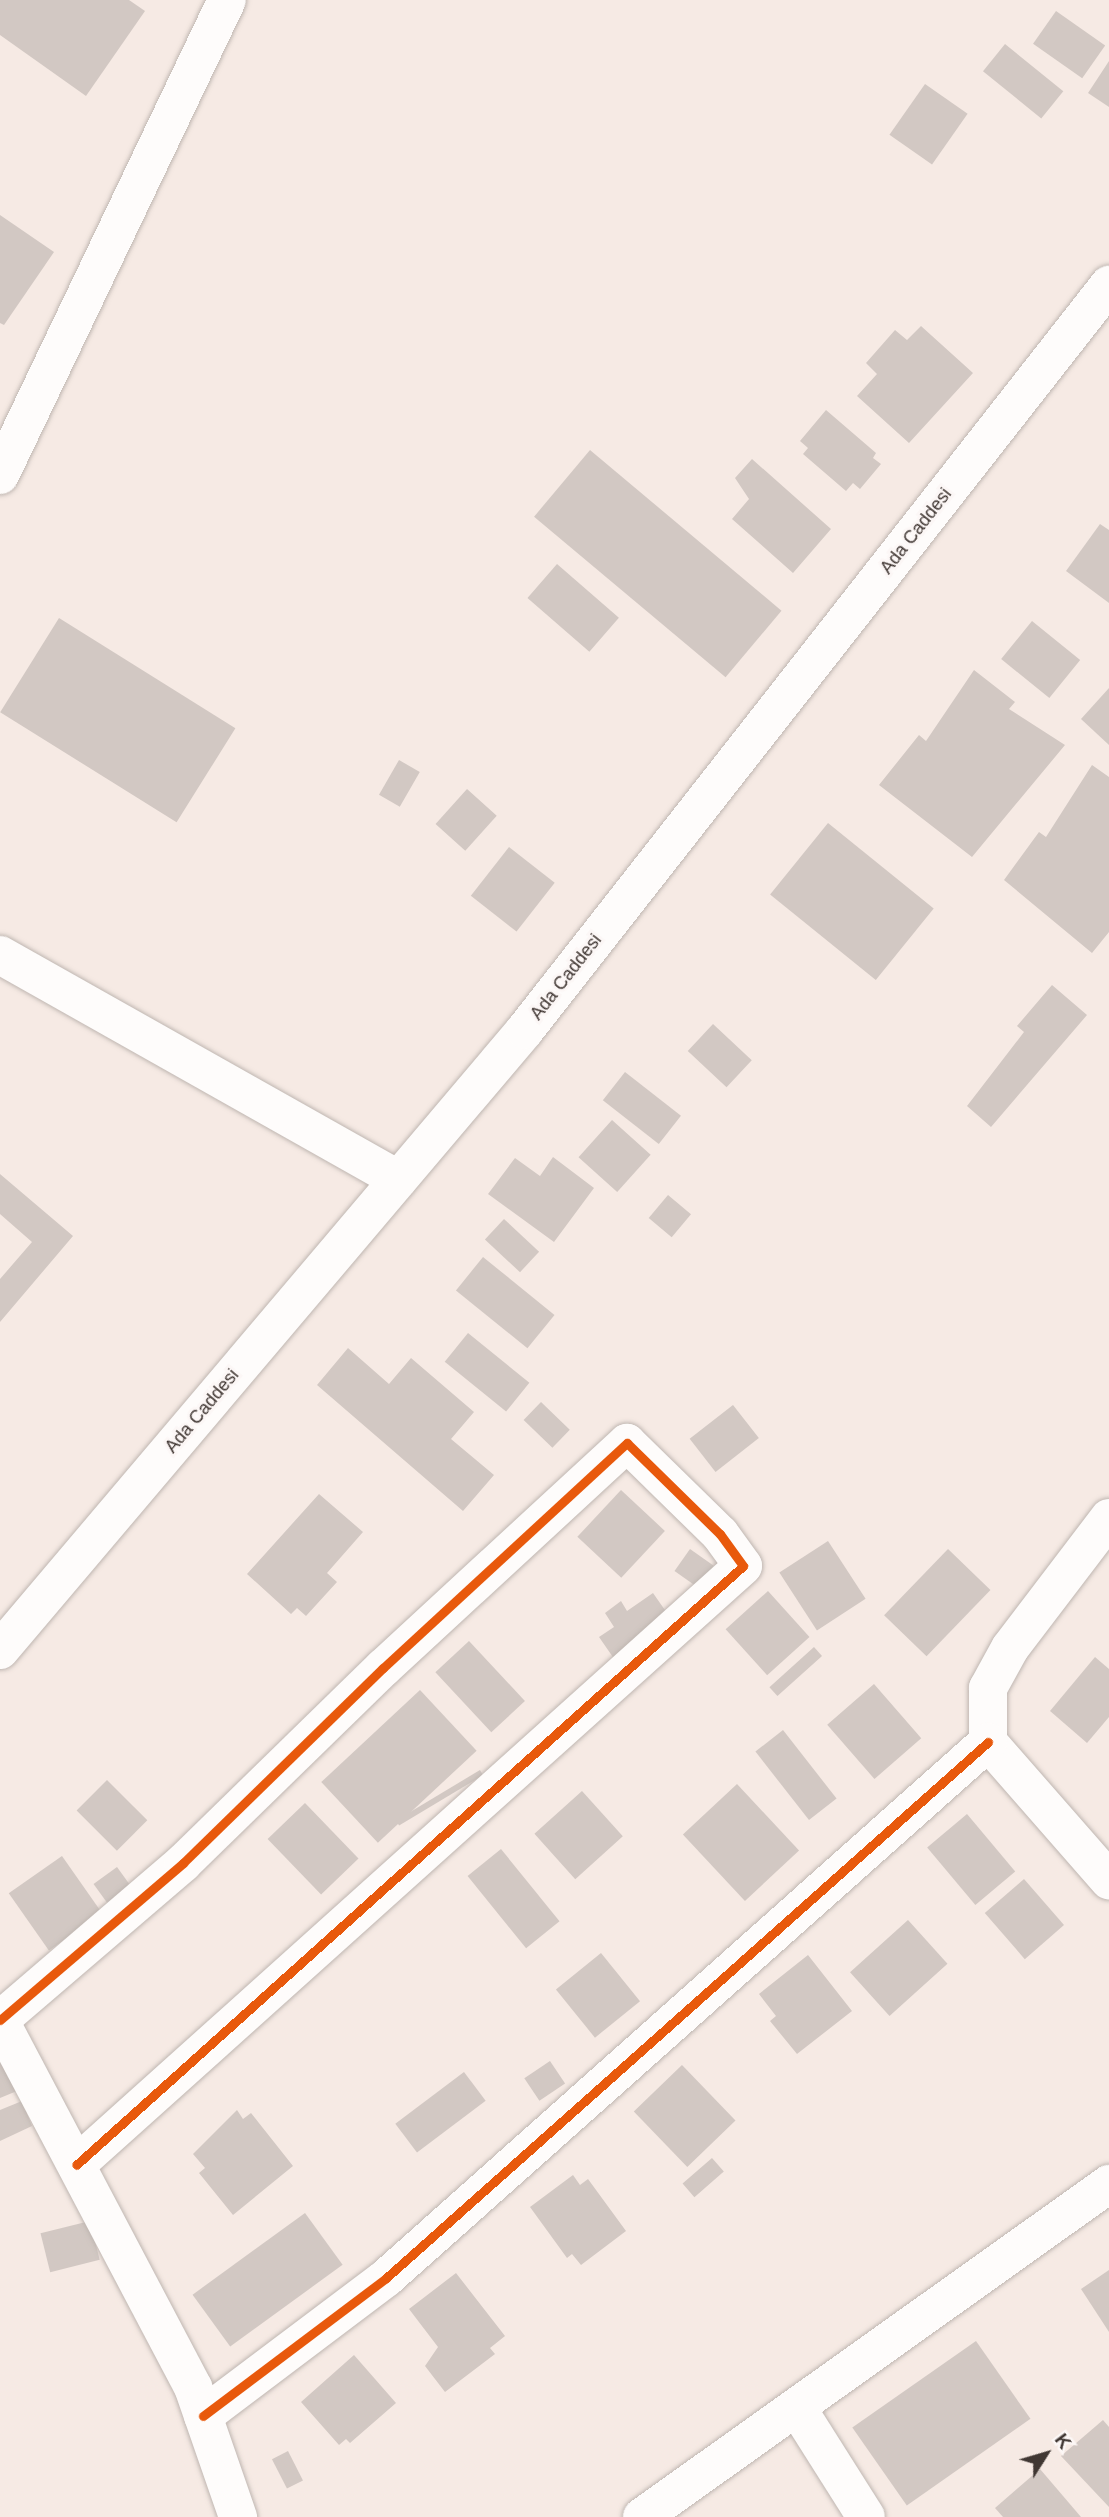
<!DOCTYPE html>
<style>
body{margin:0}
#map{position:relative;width:1109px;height:2517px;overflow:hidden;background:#f6eae4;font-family:Helvetica,sans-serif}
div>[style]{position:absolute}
.building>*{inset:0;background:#d2c8c3;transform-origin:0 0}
.roads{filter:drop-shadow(0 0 2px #bfb6b1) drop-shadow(0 0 2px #bfb6b1)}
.minor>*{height:38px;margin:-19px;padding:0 19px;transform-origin:19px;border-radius:19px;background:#fefcfb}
.major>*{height:38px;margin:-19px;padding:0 19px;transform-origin:19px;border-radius:19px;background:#fefcfb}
.cycleway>*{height:9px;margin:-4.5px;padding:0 4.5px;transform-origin:4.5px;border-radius:4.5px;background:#e8590c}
span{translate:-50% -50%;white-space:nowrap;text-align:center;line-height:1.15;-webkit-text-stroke:6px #fcf7f6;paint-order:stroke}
.street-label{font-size:18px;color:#403733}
.north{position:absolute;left:1011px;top:2419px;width:70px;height:70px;-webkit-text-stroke:5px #fcf7f6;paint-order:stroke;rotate:53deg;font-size:19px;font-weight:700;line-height:28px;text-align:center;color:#403733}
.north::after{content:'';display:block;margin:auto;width:24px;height:32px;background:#403733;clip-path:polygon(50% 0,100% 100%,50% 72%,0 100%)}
</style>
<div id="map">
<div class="building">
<div style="clip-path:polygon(0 0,129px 0,145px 11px,86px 96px,0 35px)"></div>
<div style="left:1056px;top:11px;width:60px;height:40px;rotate:35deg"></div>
<div style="left:1005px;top:44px;width:75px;height:35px;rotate:39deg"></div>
<div style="clip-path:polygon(1109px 61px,1109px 107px,1088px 93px)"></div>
<div style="left:925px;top:84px;width:52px;height:62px;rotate:35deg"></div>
<div style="clip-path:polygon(0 215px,54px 252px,4px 325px,0 323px)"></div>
<div style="clip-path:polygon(921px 326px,973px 373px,909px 443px,857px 396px,877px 374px,866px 363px,895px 330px,907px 340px)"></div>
<div style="clip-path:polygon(826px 410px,876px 453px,873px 458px,881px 464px,860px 489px,853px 483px,846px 491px,803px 454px,808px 448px,800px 441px)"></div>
<div style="left:590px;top:450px;width:250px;height:87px;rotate:40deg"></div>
<div style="clip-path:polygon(752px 459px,831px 529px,793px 573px,732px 519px,749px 499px,735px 478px)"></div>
<div style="clip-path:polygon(1100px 524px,1109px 530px,1109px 603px,1066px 571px)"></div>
<div style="left:557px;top:564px;width:82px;height:45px;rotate:41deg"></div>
<div style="left:59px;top:618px;width:208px;height:111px;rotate:32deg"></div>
<div style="left:1032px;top:621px;width:62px;height:49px;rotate:39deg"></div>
<div style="clip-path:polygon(974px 670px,1015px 702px,1009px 709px,1065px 745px,972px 857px,879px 785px,919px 735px,926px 741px)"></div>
<div style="clip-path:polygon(1109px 688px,1109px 745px,1081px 719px)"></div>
<div style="left:399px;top:760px;width:24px;height:40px;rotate:30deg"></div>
<div style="clip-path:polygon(1092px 765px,1109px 777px,1109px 932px,1092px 953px,1004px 880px,1039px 832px,1046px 837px)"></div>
<div style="left:467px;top:789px;width:40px;height:47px;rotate:42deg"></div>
<div style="left:828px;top:823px;width:136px;height:92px;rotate:39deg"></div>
<div style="left:509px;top:847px;width:58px;height:62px;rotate:38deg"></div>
<div style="clip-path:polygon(1052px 985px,1087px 1015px,991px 1127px,967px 1106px,1024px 1032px,1017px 1026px)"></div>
<div style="left:713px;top:1024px;width:53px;height:37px;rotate:43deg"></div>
<div style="left:625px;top:1072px;width:71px;height:36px;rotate:38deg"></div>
<div style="left:612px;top:1120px;width:52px;height:50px;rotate:42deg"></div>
<div style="clip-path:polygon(553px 1157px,594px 1188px,554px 1242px,488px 1194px,515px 1158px,540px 1176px)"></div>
<div style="clip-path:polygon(0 1174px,73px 1236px,0 1322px,0 1279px,32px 1242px,0 1214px)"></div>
<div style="left:668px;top:1195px;width:30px;height:30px;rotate:40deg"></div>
<div style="left:504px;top:1219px;width:48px;height:28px;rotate:43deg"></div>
<div style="left:483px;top:1257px;width:92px;height:43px;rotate:39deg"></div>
<div style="left:468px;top:1333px;width:79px;height:37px;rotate:39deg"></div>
<div style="clip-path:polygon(348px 1348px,389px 1384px,411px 1358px,474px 1412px,451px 1439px,494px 1475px,463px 1511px,317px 1385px)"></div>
<div style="left:541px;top:1402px;width:40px;height:25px;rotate:44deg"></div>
<div style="left:733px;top:1405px;width:42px;height:55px;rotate:52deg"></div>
<div style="left:621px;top:1490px;width:60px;height:64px;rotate:43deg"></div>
<div style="clip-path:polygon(319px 1494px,363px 1532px,327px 1573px,337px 1582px,306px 1616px,297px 1608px,291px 1614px,247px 1574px)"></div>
<div style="left:828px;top:1541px;width:69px;height:58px;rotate:57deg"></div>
<div style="left:690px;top:1549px;width:29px;height:27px;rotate:35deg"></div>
<div style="left:948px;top:1549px;width:59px;height:92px;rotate:44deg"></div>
<div style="left:768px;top:1591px;width:62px;height:57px;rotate:48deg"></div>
<div style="clip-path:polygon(653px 1593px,667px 1613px,617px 1663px,599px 1637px,614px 1627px,605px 1613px,621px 1601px,627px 1611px)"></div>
<div style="left:469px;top:1641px;width:82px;height:46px;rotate:47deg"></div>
<div style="left:814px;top:1647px;width:12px;height:60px;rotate:48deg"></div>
<div style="clip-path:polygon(1095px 1657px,1109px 1669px,1109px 1717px,1087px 1743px,1050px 1711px)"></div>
<div style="left:874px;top:1684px;width:72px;height:62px;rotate:49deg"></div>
<div style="left:420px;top:1690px;width:83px;height:135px;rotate:47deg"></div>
<div style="left:783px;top:1730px;width:87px;height:35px;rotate:52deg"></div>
<div style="left:480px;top:1770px;width:6px;height:98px;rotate:59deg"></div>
<div style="left:107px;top:1780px;width:57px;height:43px;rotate:45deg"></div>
<div style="left:737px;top:1784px;width:91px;height:74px;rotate:47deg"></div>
<div style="left:582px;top:1791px;width:61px;height:64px;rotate:48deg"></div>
<div style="left:305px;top:1803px;width:77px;height:52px;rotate:46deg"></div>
<div style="left:967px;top:1814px;width:75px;height:52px;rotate:50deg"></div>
<div style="left:501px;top:1849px;width:93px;height:43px;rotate:51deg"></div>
<div style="left:62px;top:1856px;width:70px;height:65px;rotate:55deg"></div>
<div style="left:117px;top:1867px;width:24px;height:29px;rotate:54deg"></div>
<div style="left:1024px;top:1879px;width:61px;height:52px;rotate:49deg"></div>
<div style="left:908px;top:1920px;width:59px;height:78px;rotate:48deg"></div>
<div style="left:601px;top:1953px;width:62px;height:58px;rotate:51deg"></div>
<div style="clip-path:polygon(808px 1955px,852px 2011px,797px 2054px,770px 2021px,776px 2016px,759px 1994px)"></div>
<div style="left:550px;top:2061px;width:27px;height:31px;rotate:56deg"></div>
<div style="clip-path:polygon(0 2062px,17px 2091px,0 2098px)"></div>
<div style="left:682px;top:2065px;width:77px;height:67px;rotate:46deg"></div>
<div style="left:464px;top:2072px;width:36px;height:86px;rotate:53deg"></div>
<div style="clip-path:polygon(22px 2101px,32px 2126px,0 2141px,0 2110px)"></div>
<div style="clip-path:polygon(237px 2110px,243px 2119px,251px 2113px,293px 2166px,233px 2215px,199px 2173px,205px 2168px,193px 2154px)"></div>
<div style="left:712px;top:2158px;width:18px;height:39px;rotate:49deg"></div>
<div style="clip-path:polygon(573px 2175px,580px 2185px,588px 2179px,626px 2231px,581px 2265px,572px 2254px,567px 2258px,530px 2207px)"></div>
<div style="left:305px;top:2213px;width:64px;height:139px;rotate:54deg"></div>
<div style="left:90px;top:2221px;width:40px;height:51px;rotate:76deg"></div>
<div style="clip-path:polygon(1109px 2270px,1109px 2332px,1081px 2289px)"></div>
<div style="clip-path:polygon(456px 2273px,505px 2336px,490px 2348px,495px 2354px,445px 2392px,425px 2366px,438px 2347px,409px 2309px)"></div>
<div style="left:976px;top:2341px;width:95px;height:151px;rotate:55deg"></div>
<div style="clip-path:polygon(354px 2355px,396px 2403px,350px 2443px,346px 2439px,339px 2445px,301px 2402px)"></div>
<div style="clip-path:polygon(1103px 2420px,1109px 2427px,1109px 2507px,1061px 2456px)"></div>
<div style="left:288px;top:2451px;width:33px;height:18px;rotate:63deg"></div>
<div style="clip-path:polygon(1040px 2469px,1081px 2517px,1003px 2517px,995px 2508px)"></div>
</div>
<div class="roads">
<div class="minor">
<div style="left:0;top:955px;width:457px;rotate:29.4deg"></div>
<div style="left:1109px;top:1518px;width:163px;rotate:127.3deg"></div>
<div style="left:1010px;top:1648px;width:46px;rotate:118.8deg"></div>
<div style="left:988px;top:1688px;width:54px;rotate:90deg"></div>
<div style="left:988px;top:1742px;width:184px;rotate:48.8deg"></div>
<div style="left:0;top:2020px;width:241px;rotate:-40.6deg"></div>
<div style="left:183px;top:1863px;width:279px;rotate:-44.3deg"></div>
<div style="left:383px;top:1668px;width:332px;rotate:-42.7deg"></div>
<div style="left:627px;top:1443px;width:130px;rotate:44.4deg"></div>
<div style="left:720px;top:1534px;width:39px;rotate:54deg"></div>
<div style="left:743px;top:1566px;width:896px;rotate:138.07deg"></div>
<div style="left:0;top:2021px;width:414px;rotate:62.2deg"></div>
<div style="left:193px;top:2387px;width:138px;rotate:70.9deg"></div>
<div style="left:799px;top:2411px;width:125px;rotate:57.7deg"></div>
<div style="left:203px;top:2416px;width:229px;rotate:-37deg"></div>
<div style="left:386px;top:2278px;width:806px;rotate:-41.68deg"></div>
<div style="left:642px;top:2517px;width:574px;rotate:-35.49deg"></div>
</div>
<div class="major">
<div style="left:0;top:475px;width:526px;rotate:-64.46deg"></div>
<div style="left:0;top:1650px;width:812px;rotate:-49.74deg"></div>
<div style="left:525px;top:1030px;width:947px;rotate:-51.91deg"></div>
</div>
</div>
<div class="cycleway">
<div style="left:0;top:2020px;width:241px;rotate:-40.6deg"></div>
<div style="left:183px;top:1863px;width:279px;rotate:-44.3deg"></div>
<div style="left:383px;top:1668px;width:332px;rotate:-42.7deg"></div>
<div style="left:627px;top:1443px;width:130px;rotate:44.4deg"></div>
<div style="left:720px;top:1534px;width:39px;rotate:54deg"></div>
<div style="left:743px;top:1566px;width:896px;rotate:138.07deg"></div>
<div style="left:203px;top:2416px;width:229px;rotate:-37deg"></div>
<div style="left:386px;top:2278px;width:806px;rotate:-41.68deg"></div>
</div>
<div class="street-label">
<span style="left:916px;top:531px;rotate:-52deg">Ada Caddesi</span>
<span style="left:566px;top:977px;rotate:-52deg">Ada Caddesi</span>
<span style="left:202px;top:1411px;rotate:-50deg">Ada Caddesi</span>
</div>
<div class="north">K</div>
</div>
